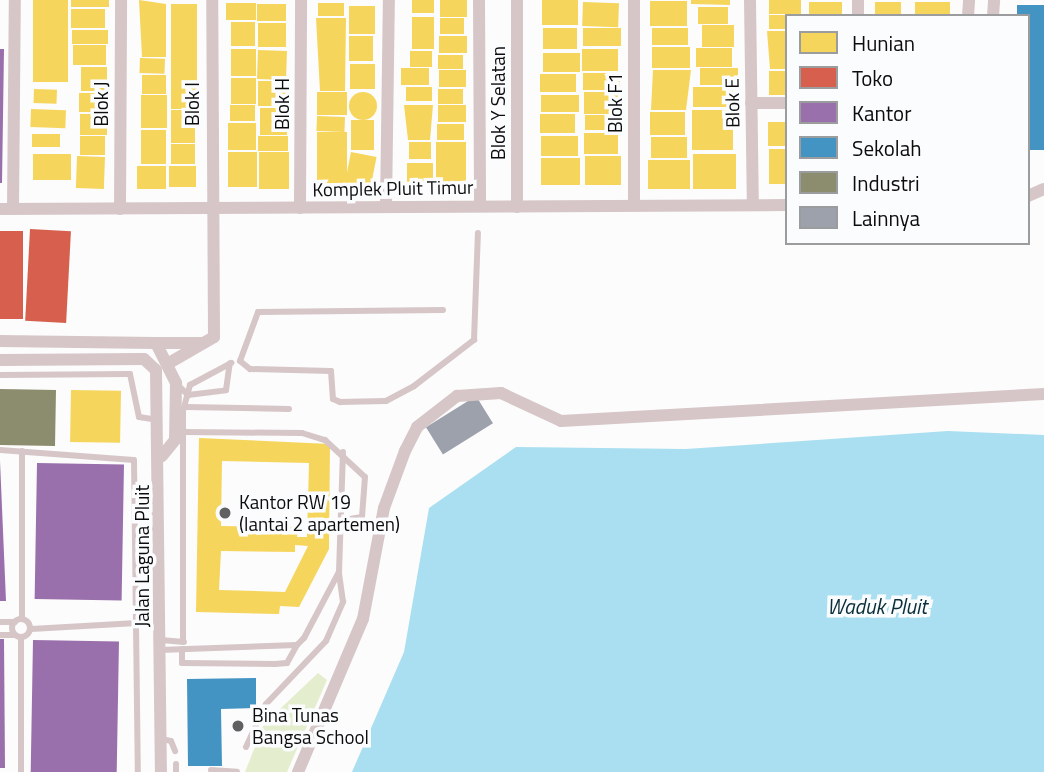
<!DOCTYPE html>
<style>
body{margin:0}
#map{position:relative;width:1044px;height:772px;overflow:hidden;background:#fcfcfc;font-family:"Titillium Web",sans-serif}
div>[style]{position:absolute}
.green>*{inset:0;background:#e4edcd}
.water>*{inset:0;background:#a9dff0}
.homes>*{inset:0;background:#f6d55c;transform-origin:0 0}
.round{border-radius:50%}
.shops>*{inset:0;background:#d6604d;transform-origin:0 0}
.offices>*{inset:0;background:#9970ab;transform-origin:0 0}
.schools>*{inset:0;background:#4393c3}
.industry>*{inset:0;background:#8c8c6e;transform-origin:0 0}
.building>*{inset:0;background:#9da1ab;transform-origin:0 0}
.service>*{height:6px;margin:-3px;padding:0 3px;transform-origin:3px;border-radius:3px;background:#d6c6c7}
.service>.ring{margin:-3px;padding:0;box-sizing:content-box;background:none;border:6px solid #d6c6c7;border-radius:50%}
.minor>*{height:12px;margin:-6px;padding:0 6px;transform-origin:6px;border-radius:6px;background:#d6c6c7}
.dots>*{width:19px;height:19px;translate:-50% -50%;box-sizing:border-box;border:4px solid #fbfcfd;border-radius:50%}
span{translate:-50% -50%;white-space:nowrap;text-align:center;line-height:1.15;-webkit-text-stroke:7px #fbfcfd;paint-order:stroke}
.street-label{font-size:19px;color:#0c0c0d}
.poi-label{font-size:19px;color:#0c0c0d}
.left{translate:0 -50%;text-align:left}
.water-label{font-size:21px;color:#0a2f3a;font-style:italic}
.legend{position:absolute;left:785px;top:14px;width:245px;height:231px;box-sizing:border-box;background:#fbfcfd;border:2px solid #9b9c9d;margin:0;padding:9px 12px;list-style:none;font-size:21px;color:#0c0c0d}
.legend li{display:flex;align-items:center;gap:14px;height:35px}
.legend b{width:35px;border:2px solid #9b9c9d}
</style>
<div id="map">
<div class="green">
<div style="clip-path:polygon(318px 673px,327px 680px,287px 772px,245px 772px,264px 724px)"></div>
</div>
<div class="water">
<div style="clip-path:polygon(948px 431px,1044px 435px,1044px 772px,352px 772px,404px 652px,429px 508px,516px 447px,686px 449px)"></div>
</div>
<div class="homes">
<div style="left:33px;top:0;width:35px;height:82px"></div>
<div style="left:71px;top:0;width:38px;height:7px"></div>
<div style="clip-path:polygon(139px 0,166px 4px,166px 57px,142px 57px)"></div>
<div style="left:412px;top:0;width:22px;height:13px"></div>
<div style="left:440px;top:0;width:27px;height:17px"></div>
<div style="left:542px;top:0;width:36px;height:25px"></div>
<div style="clip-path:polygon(691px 0,730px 0,730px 5px,691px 4px)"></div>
<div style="left:769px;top:0;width:32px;height:14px"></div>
<div style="left:650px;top:1px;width:37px;height:25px"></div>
<div style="left:583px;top:2px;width:36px;height:24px;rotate:2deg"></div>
<div style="left:809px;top:2px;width:33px;height:14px"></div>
<div style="left:875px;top:2px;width:26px;height:14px"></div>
<div style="left:915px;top:2px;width:35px;height:14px"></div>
<div style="left:226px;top:3px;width:30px;height:17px"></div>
<div style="left:318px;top:3px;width:26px;height:13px"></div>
<div style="left:171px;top:4px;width:26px;height:105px"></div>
<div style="left:257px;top:4px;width:29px;height:17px"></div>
<div style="left:349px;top:6px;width:26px;height:28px"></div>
<div style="left:698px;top:7px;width:30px;height:17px"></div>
<div style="left:71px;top:9px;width:34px;height:19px"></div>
<div style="left:769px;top:15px;width:18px;height:14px"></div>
<div style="left:412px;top:17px;width:22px;height:32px"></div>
<div style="clip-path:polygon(316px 18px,346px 18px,345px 91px,320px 91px)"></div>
<div style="left:440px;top:18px;width:24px;height:16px"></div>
<div style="left:231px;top:22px;width:24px;height:24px"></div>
<div style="left:258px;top:23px;width:28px;height:24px"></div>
<div style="left:702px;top:25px;width:32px;height:22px"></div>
<div style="left:543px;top:28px;width:34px;height:21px"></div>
<div style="left:583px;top:28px;width:38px;height:18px"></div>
<div style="left:652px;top:28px;width:36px;height:17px"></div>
<div style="left:72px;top:30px;width:36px;height:14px"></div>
<div style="clip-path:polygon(767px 31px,787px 31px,787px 69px,770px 69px)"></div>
<div style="left:349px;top:36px;width:24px;height:25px"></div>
<div style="left:439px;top:36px;width:28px;height:17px"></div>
<div style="left:73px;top:45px;width:33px;height:20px"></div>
<div style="left:652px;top:47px;width:38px;height:21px"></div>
<div style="left:696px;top:48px;width:36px;height:19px"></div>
<div style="left:231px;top:49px;width:25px;height:27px"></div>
<div style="left:582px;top:49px;width:36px;height:22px"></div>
<div style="left:258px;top:50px;width:29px;height:29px;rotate:2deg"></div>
<div style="left:410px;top:51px;width:22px;height:16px"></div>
<div style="left:543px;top:53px;width:37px;height:19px"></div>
<div style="left:438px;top:55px;width:25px;height:14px"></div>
<div style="left:140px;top:58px;width:25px;height:15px;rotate:2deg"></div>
<div style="left:350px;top:64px;width:25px;height:25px"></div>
<div style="left:81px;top:67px;width:26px;height:24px"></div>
<div style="left:401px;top:68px;width:28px;height:17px"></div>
<div style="left:700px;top:68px;width:38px;height:17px"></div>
<div style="left:439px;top:70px;width:27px;height:17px"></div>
<div style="clip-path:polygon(653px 70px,691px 70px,686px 110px,651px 110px)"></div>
<div style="left:769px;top:71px;width:18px;height:24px"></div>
<div style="left:583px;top:73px;width:37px;height:17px"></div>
<div style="left:540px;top:74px;width:36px;height:18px"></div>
<div style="left:142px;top:75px;width:24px;height:19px"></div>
<div style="left:231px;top:78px;width:25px;height:26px"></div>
<div style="left:258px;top:81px;width:30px;height:25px"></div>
<div style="left:406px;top:87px;width:26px;height:14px"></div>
<div style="left:693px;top:87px;width:40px;height:20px"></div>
<div style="left:34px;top:89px;width:23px;height:14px;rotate:2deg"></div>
<div style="left:438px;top:89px;width:25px;height:15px"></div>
<div class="round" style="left:349px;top:92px;width:28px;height:28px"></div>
<div style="left:317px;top:92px;width:30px;height:23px"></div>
<div style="left:584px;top:92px;width:34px;height:22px"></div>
<div style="left:79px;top:93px;width:28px;height:19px"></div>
<div style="left:141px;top:95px;width:26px;height:33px"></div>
<div style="left:541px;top:95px;width:38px;height:17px"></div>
<div style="left:230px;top:105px;width:25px;height:16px"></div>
<div style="clip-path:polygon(404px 105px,433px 105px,430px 140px,408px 140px)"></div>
<div style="left:438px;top:105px;width:28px;height:17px"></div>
<div style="left:260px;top:108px;width:27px;height:27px"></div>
<div style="left:31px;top:109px;width:35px;height:18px;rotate:2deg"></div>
<div style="left:171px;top:110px;width:24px;height:33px"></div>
<div style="left:733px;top:110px;width:40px;height:41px;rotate:90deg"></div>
<div style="left:650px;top:112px;width:35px;height:23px"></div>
<div style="left:80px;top:114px;width:27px;height:21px"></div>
<div style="left:540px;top:114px;width:35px;height:19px"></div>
<div style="left:585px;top:115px;width:35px;height:15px"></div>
<div style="left:317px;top:116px;width:28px;height:15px;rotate:2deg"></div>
<div style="left:351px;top:120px;width:23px;height:30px"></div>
<div style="left:768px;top:122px;width:19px;height:24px"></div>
<div style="left:228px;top:123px;width:28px;height:27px"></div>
<div style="left:437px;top:124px;width:27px;height:16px"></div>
<div style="left:141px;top:130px;width:25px;height:34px"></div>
<div style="left:317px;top:132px;width:30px;height:58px"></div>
<div style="left:584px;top:133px;width:34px;height:21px"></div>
<div style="left:32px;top:134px;width:28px;height:13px"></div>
<div style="left:80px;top:136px;width:25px;height:19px"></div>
<div style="left:258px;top:136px;width:30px;height:15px"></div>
<div style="left:541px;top:136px;width:37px;height:20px"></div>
<div style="left:651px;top:137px;width:36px;height:21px"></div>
<div style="left:409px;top:142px;width:22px;height:17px"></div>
<div style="left:436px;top:142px;width:30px;height:43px"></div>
<div style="left:171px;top:144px;width:24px;height:20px"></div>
<div style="left:769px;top:149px;width:18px;height:35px"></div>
<div style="left:228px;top:152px;width:29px;height:35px"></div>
<div style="left:259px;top:152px;width:30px;height:37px"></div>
<div style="left:351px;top:152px;width:26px;height:37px;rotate:11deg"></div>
<div style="left:33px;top:154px;width:38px;height:26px"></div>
<div style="left:693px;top:154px;width:43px;height:35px"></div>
<div style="left:77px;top:156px;width:28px;height:32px;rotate:2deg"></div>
<div style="left:585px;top:156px;width:36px;height:29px"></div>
<div style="left:541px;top:158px;width:39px;height:27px"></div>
<div style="left:648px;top:160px;width:42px;height:29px"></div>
<div style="left:407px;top:163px;width:26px;height:23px"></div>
<div style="left:137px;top:166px;width:29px;height:23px"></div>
<div style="left:169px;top:166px;width:27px;height:21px"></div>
<div style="left:71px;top:390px;width:50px;height:52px;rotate:1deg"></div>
<div style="clip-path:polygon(evenodd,199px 438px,330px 444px,329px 549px,299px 607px,280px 606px,279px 614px,196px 612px,199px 438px,222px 461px,309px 463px,307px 537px,297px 537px,298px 527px,221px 526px,222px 461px,199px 438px,295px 545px,308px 546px,285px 592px,219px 590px,221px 551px,295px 552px,295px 545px)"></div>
</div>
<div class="shops">
<div style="left:30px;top:229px;width:41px;height:92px;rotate:3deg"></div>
<div style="left:0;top:231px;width:23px;height:88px"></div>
</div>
<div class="offices">
<div style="clip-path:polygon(0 49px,4px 49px,2px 183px,0 183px)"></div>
<div style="clip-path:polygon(0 461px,6px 601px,0 601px)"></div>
<div style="left:37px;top:463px;width:87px;height:136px;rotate:1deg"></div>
<div style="clip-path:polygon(0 639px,4px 639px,5px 768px,0 768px)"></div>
<div style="left:33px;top:640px;width:86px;height:132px;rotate:1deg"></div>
</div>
<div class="schools">
<div style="clip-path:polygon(1017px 5px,1044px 5px,1044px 150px,1028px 150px,1028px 16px,1017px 16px)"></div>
<div style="clip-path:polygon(256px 678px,256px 708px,221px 709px,222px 766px,188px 766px,187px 679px)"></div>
</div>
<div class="industry">
<div style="left:0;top:389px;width:56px;height:56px;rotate:1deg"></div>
</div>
<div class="building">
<div style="left:476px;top:396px;width:32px;height:59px;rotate:58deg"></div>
</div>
<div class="service">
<div style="left:240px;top:361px;width:13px;rotate:39deg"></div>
<div style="left:250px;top:369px;width:81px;rotate:1.4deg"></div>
<div style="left:331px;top:371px;width:28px;rotate:86deg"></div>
<div style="left:333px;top:399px;width:8px;rotate:23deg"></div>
<div style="left:340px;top:402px;width:46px;rotate:-1.2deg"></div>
<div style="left:386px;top:401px;width:32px;rotate:-28deg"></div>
<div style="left:414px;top:386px;width:76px;rotate:-37.5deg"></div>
<div style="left:474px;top:340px;width:107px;rotate:-87.9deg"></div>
<div style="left:240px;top:361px;width:52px;rotate:-69.8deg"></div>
<div style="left:258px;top:312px;width:185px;rotate:-0.6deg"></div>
<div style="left:0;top:375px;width:130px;rotate:-0.4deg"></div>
<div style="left:130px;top:374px;width:44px;rotate:78.2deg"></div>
<div style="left:139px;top:417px;width:18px;rotate:9deg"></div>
<div style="left:177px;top:384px;width:16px;rotate:45deg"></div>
<div style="left:188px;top:395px;width:38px;rotate:-7deg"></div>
<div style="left:226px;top:390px;width:27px;rotate:-82deg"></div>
<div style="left:190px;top:385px;width:47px;rotate:-28.2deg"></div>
<div style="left:186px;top:407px;width:103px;rotate:1.1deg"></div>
<div style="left:183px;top:432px;width:119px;rotate:0.5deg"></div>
<div style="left:302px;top:433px;width:24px;rotate:17deg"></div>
<div style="left:325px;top:440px;width:54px;rotate:42.8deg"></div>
<div style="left:365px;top:477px;width:40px;rotate:94.3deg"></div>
<div style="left:362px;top:517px;width:19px;rotate:171deg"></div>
<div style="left:0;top:450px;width:134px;rotate:4.3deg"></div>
<div style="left:134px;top:460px;width:312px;rotate:89.3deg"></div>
<div class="ring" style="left:12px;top:619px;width:12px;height:12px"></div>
<div style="left:22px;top:619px;width:168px;rotate:-90deg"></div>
<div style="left:0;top:622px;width:15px"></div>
<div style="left:31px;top:629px;width:106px;rotate:-3.2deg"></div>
<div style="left:0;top:635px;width:15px"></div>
<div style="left:21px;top:638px;width:134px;rotate:90deg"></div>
<div style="left:161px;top:640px;width:23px;rotate:5deg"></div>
<div style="left:183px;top:640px;width:229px;rotate:-90deg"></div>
<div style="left:183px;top:411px;width:27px;rotate:-75deg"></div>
<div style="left:182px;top:649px;width:14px;rotate:90deg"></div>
<div style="left:182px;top:663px;width:93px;rotate:0.6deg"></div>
<div style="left:275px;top:664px;width:12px;rotate:-5deg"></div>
<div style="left:287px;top:663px;width:21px;rotate:-61deg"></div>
<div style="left:160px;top:650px;width:137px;rotate:-2.1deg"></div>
<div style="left:297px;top:645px;width:10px;rotate:-45deg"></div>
<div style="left:304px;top:638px;width:75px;rotate:-62.1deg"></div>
<div style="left:339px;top:572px;width:120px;rotate:-88.1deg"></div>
<div style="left:161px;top:739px;width:10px;rotate:11deg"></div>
<div style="left:171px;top:741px;width:11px;rotate:68deg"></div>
<div style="left:246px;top:747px;width:47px;rotate:-65.1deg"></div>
<div style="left:266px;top:704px;width:87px;rotate:-46.4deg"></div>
<div style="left:326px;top:641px;width:43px;rotate:-66.4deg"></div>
<div style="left:343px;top:602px;width:30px;rotate:-98deg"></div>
<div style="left:176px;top:764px;width:8px;rotate:90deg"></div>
<div style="left:211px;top:770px;width:26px;rotate:4deg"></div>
</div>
<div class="minor">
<div style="left:479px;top:0;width:206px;rotate:89.7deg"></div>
<div style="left:517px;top:0;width:207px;rotate:90deg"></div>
<div style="left:750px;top:0;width:205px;rotate:89.2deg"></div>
<div style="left:858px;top:0;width:16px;rotate:90deg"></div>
<div style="left:968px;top:16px;width:16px;rotate:-86deg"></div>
<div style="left:993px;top:16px;width:16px;rotate:-86deg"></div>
<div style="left:751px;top:103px;width:36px"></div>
<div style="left:1028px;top:196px;width:17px;rotate:-24deg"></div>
<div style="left:634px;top:205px;width:205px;rotate:-90deg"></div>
<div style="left:386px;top:206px;width:206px;rotate:-89.2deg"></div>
<div style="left:300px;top:208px;width:208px;rotate:-89.7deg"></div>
<div style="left:0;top:209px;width:787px;rotate:-0.29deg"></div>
<div style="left:13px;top:209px;width:209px;rotate:-89.5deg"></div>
<div style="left:120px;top:209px;width:209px;rotate:-89.7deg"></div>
<div style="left:0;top:341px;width:156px;rotate:0.7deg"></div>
<div style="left:156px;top:343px;width:45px;rotate:63.4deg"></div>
<div style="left:176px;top:383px;width:57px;rotate:91deg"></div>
<div style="left:175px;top:440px;width:21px;rotate:129deg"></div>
<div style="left:156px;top:343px;width:47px"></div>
<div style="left:0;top:360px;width:144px;rotate:-0.4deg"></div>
<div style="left:144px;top:359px;width:16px;rotate:43deg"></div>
<div style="left:156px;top:370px;width:402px;rotate:89.3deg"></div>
<div style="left:169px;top:363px;width:52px;rotate:-30deg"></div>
<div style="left:214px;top:337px;width:337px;rotate:-90.3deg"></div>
<div style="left:298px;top:772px;width:166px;rotate:-67deg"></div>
<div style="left:363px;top:619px;width:113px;rotate:-79.3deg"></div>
<div style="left:384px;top:508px;width:61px;rotate:-69.8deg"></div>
<div style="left:405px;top:451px;width:27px;rotate:-63deg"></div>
<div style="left:417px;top:427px;width:51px;rotate:-37.8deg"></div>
<div style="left:457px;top:396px;width:44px;rotate:-3.9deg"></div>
<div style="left:501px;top:393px;width:66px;rotate:25deg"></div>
<div style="left:561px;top:421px;width:484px;rotate:-3.2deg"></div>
</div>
<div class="dots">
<div style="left:225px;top:513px;background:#606061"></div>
<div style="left:238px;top:726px;background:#606061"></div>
</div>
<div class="street-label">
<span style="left:498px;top:103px;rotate:-90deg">Blok Y Selatan</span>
<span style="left:615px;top:103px;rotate:-90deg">Blok F1</span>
<span style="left:732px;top:103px;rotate:-91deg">Blok E</span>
<span style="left:101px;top:104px;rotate:-90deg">Blok J</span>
<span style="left:192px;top:104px;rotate:-90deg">Blok I</span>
<span style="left:282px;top:104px;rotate:-90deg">Blok H</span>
<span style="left:393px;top:188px;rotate:-1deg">Komplek Pluit Timur</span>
<span style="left:142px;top:556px;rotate:-90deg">Jalan Laguna Pluit</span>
</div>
<div class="poi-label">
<span class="left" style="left:239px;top:513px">Kantor RW 19<br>(lantai 2 apartemen)</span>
<span class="left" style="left:252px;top:726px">Bina Tunas<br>Bangsa School</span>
</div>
<div class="water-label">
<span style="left:877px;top:606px">Waduk Pluit</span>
</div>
<ul class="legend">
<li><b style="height:19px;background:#f6d55c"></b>Hunian</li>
<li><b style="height:19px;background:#d6604d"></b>Toko</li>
<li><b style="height:19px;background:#9970ab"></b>Kantor</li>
<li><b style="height:19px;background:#4393c3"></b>Sekolah</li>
<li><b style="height:19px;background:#8c8c6e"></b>Industri</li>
<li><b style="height:19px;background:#9da1ab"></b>Lainnya</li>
</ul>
</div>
